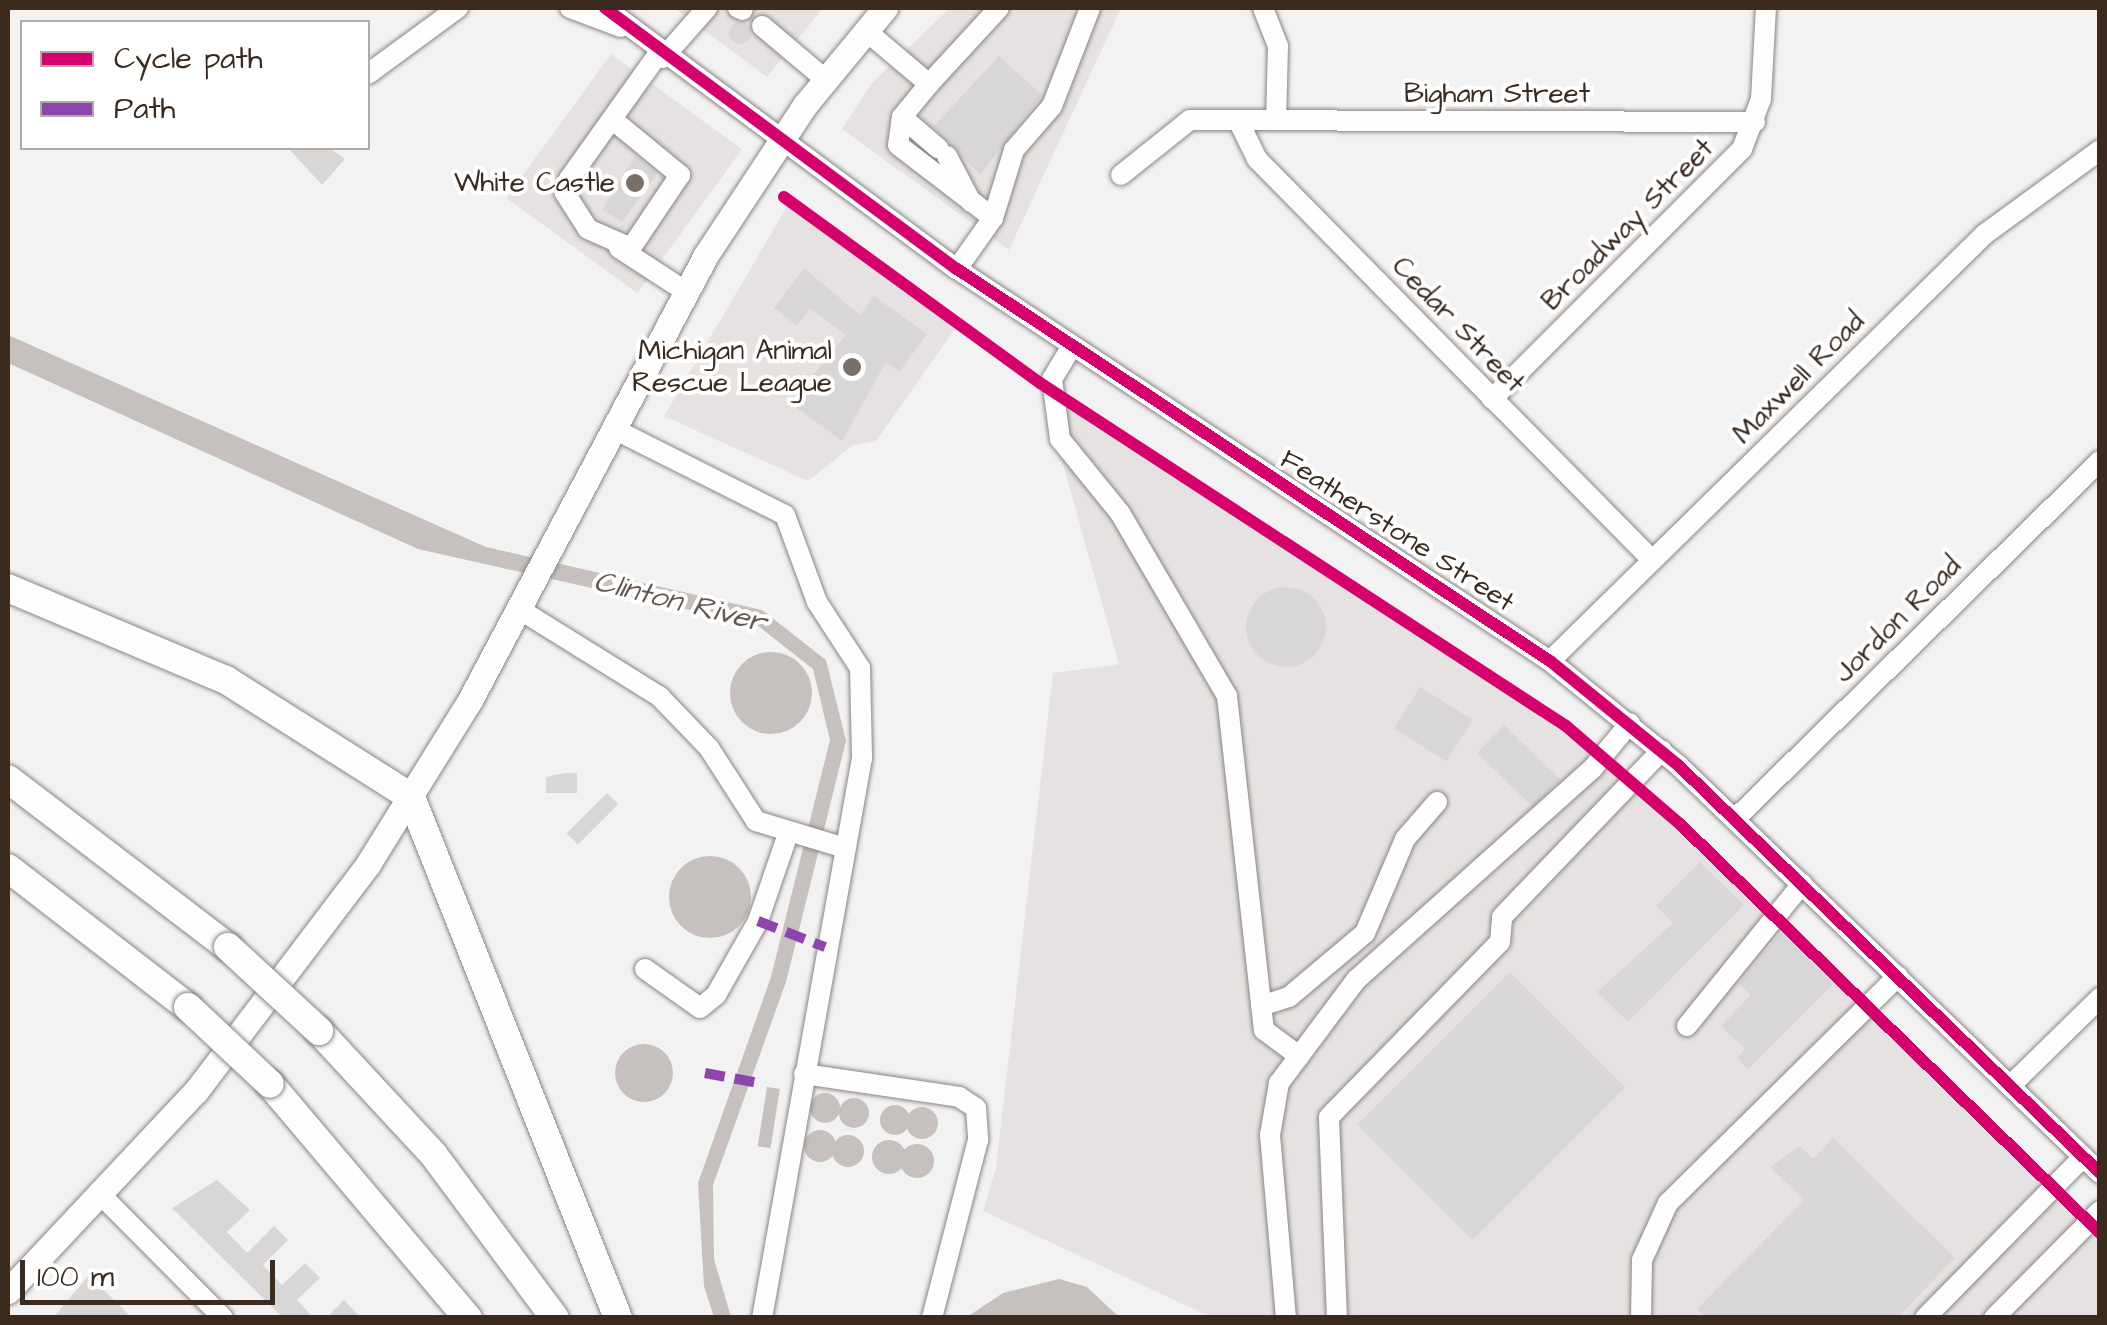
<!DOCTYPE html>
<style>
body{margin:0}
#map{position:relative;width:2107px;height:1325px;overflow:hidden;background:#f3f2f2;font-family:"Architects Daughter",sans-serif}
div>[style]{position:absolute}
.built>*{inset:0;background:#e5e2e1;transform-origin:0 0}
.water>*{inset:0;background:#c6c0be;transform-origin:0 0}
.round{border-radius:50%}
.building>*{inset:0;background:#d9d7d6;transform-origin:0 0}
.roads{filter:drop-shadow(0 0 2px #898582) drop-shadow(0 0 2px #898582)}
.minor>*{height:20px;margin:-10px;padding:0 10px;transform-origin:10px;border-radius:10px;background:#fdfdfd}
.major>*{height:25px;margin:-12.5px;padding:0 12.5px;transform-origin:12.5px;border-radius:12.5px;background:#fdfdfd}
.highway>*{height:28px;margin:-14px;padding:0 14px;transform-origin:14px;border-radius:14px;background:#fdfdfd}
.bridges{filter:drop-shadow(0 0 2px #898582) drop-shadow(0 0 2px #898582)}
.highway-bridge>*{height:28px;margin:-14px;padding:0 14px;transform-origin:14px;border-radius:14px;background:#fdfdfd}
.quiet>*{height:10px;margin-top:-5px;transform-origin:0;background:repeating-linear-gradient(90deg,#8e44ad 0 20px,transparent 0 30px)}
.cycleway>*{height:12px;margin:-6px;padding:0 6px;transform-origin:6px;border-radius:6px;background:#d6006c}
.dots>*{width:28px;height:28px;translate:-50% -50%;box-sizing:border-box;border:5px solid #fff;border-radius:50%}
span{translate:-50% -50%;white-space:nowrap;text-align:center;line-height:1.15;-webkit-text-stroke:8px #fff;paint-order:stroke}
.street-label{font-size:28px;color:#3b2a1e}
.poi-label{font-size:28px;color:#3b2a1e}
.right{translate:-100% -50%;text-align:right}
.water-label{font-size:30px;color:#65574e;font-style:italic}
.frame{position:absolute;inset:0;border:10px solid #3b2a1e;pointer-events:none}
.legend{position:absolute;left:20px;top:20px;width:350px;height:130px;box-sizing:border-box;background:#fff;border:2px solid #b1aaa5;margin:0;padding:12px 18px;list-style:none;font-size:30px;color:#3b2a1e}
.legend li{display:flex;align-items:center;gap:20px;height:50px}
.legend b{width:50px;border:2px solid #b1aaa5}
.scale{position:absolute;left:20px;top:1260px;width:255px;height:45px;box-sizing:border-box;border:5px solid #3b2a1e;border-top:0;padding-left:12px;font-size:30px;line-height:35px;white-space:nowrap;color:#3b2a1e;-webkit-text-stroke:8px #fff;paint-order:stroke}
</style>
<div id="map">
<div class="built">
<div style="clip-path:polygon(674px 8px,823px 8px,767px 77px)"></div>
<div style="clip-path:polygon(950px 8px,1121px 8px,1009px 250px,842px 129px,871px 84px)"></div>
<div style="left:611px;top:54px;width:162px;height:178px;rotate:36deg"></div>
<div style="clip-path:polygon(788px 205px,957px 326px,876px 441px,853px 445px,808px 481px,664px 416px)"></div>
<div style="clip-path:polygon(1042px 389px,1516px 695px,1658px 809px,2099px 1238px,2099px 1317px,1211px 1317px,983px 1211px,996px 1168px,1053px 673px,1119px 664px)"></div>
</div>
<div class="water">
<div style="clip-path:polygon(8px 335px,486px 547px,762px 610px,826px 660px,846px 741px,786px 982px,713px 1185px,714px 1259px,731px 1317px,714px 1317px,704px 1286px,698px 1183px,771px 977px,830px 740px,813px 669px,757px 625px,418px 549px,8px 363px)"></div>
<div class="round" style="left:730px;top:652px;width:82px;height:82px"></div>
<div class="round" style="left:669px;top:856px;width:82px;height:82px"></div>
<div class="round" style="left:615px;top:1044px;width:58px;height:58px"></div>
<div style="left:767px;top:1087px;width:13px;height:60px;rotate:9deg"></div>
<div class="round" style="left:810px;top:1093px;width:30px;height:30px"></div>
<div class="round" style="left:839px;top:1098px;width:30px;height:30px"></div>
<div class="round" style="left:880px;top:1105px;width:30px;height:30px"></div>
<div class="round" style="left:906px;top:1107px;width:32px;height:32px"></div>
<div class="round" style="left:804px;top:1130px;width:32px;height:32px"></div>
<div class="round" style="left:832px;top:1135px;width:32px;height:32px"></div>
<div class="round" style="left:872px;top:1140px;width:34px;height:34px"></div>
<div class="round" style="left:900px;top:1144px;width:34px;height:34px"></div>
<div style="clip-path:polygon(1059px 1279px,1087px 1287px,1119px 1317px,967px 1317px,1003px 1293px)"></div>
</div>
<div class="building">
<div class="round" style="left:729px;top:22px;width:22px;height:22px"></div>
<div style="clip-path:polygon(999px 56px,1042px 95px,980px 175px,934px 126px)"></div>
<div style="clip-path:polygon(288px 148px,330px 148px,345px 159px,322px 185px)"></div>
<div style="clip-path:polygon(635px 156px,657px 174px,622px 222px,602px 210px)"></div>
<div style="clip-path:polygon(804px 268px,860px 315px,874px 296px,927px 334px,899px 372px,886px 362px,842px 441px,790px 403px,846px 335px,810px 309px,797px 326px,774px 308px)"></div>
<div class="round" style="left:1246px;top:587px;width:80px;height:80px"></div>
<div style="left:1420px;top:687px;width:62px;height:49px;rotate:32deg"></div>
<div style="left:1504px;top:725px;width:78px;height:39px;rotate:44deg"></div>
<div style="clip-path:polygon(564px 773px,577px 773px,577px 793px,546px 793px,546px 777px)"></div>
<div style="left:607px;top:793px;width:16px;height:57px;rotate:45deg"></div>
<div style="clip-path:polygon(1700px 862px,1744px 905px,1628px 1022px,1597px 992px,1673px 923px,1656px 906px)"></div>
<div style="clip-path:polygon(1781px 932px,1833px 984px,1748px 1069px,1737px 1058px,1745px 1049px,1721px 1026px,1751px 995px,1739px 984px)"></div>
<div style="left:1510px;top:972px;width:163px;height:216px;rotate:45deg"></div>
<div style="clip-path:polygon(1833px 1138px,1955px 1258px,1897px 1318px,1706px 1318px,1697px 1309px,1804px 1200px,1770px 1167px,1800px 1146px,1813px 1159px)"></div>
<div style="clip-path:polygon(217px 1180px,250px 1210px,227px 1232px,247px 1253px,274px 1226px,288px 1240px,263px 1265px,282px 1285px,305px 1263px,320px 1278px,297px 1300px,314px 1318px,283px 1318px,172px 1208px)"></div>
<div style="clip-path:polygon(89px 1275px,132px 1318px,53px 1318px)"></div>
<div style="clip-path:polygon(344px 1300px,361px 1318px,326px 1318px)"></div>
</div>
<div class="roads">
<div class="minor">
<div style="left:570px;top:8px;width:54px;rotate:20.4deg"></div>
<div style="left:605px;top:8px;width:438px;rotate:36.6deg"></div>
<div style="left:957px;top:269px;width:711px;rotate:33.47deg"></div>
<div style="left:1550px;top:661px;width:166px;rotate:39.1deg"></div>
<div style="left:1679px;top:766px;width:586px;rotate:44.03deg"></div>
<div style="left:738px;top:8px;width:5px;rotate:22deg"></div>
<div style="left:1263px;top:8px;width:41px;rotate:68.5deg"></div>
<div style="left:1278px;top:46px;width:74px;rotate:91.5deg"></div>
<div style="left:762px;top:26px;width:82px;rotate:40.1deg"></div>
<div style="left:865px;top:30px;width:84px;rotate:40.2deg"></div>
<div style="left:929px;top:84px;width:103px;rotate:-47.4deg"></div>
<div style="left:663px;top:58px;width:67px;rotate:-48.7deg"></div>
<div style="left:368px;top:74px;width:112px;rotate:-36.3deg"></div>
<div style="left:929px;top:84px;width:43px;rotate:129.3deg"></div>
<div style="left:902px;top:117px;width:28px;rotate:98deg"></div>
<div style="left:898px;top:145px;width:120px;rotate:37.5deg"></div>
<div style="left:902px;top:117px;width:48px;rotate:40.7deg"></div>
<div style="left:613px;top:120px;width:87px;rotate:39.4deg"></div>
<div style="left:680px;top:175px;width:88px;rotate:123.9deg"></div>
<div style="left:631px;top:248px;width:47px;rotate:-156.2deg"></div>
<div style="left:588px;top:229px;width:43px;rotate:-122.6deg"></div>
<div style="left:565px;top:193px;width:15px;rotate:-74deg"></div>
<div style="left:569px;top:179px;width:153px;rotate:-54.5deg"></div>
<div style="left:1238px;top:120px;width:43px;rotate:64deg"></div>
<div style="left:1257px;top:159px;width:563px;rotate:45.43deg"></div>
<div style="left:947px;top:156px;width:52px;rotate:62.4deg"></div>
<div style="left:1121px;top:175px;width:88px;rotate:-38.6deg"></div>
<div style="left:1190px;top:120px;width:565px;rotate:0.2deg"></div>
<div style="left:619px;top:248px;width:79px;rotate:33.1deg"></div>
<div style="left:957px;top:269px;width:62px;rotate:-54.8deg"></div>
<div style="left:993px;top:218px;width:71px;rotate:-72.8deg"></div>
<div style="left:1014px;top:150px;width:58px;rotate:-49.2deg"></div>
<div style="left:1052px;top:106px;width:105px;rotate:-68.8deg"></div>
<div style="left:1072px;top:346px;width:39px;rotate:121deg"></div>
<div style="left:1052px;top:379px;width:61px;rotate:82.4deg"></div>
<div style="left:1060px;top:439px;width:95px;rotate:51deg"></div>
<div style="left:1120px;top:513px;width:212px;rotate:59.7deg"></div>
<div style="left:1227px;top:696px;width:336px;rotate:83.7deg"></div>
<div style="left:1264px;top:1030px;width:44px;rotate:36.6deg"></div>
<div style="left:1492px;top:399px;width:354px;rotate:-45deg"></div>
<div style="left:1742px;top:149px;width:53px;rotate:-69.2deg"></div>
<div style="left:1761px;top:99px;width:91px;rotate:-86.9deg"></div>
<div style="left:614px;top:429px;width:191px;rotate:26.7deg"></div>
<div style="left:785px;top:515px;width:93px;rotate:69.8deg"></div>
<div style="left:817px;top:602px;width:79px;rotate:56.9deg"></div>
<div style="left:860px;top:668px;width:90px;rotate:88.7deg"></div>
<div style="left:862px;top:758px;width:569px;rotate:100.12deg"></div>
<div style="left:519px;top:609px;width:165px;rotate:31.9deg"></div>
<div style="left:659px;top:696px;width:72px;rotate:46.1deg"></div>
<div style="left:709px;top:748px;width:87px;rotate:57.2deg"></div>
<div style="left:756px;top:821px;width:93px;rotate:16.9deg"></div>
<div style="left:1550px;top:661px;width:610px;rotate:-44.47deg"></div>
<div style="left:1985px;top:234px;width:142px;rotate:-36.1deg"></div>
<div style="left:1736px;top:818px;width:510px;rotate:-44.44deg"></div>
<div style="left:645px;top:969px;width:67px;rotate:35.3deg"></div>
<div style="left:700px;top:1008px;width:21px;rotate:-39deg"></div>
<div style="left:716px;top:995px;width:85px;rotate:-60.4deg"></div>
<div style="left:758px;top:921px;width:92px;rotate:-71deg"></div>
<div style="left:1261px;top:1006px;width:29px;rotate:-18deg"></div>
<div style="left:1289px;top:997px;width:99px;rotate:-40.1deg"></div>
<div style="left:1365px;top:933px;width:102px;rotate:-66.9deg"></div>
<div style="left:1405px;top:839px;width:49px;rotate:-49.1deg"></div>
<div style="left:1687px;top:1026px;width:183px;rotate:-51deg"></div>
<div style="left:804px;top:1074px;width:157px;rotate:8.4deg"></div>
<div style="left:959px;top:1097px;width:20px;rotate:33deg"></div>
<div style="left:976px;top:1108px;width:32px;rotate:86deg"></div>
<div style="left:978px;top:1140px;width:184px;rotate:104.5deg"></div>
<div style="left:2010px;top:1086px;width:126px;rotate:-44.4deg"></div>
<div style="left:101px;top:1195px;width:173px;rotate:45.2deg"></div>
<div style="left:1286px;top:1318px;width:184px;rotate:-95deg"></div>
<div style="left:1270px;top:1135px;width:53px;rotate:-80.2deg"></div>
<div style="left:1279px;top:1083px;width:129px;rotate:-53.2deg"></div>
<div style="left:1356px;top:980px;width:318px;rotate:-41.8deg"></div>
<div style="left:1593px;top:768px;width:58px;rotate:-50.6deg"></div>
<div style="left:1337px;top:1318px;width:201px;rotate:-92.3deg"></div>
<div style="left:1329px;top:1117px;width:245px;rotate:-45.7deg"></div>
<div style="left:1500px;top:942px;width:25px;rotate:-85deg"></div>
<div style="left:1502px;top:917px;width:231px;rotate:-46.2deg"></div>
<div style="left:1641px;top:1318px;width:58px;rotate:-89deg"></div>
<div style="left:1642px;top:1260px;width:63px;rotate:-65.5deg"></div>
<div style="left:1668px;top:1203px;width:323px;rotate:-44.6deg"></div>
<div style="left:1925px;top:1318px;width:226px;rotate:-45.5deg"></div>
<div style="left:1994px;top:1318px;width:151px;rotate:-45.3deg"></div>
</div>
<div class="major">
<div style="left:8px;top:1291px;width:274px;rotate:-46.8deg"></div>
<div style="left:196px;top:1091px;width:285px;rotate:-52.8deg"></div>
<div style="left:368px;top:864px;width:191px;rotate:-58.1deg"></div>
<div style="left:469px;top:702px;width:506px;rotate:-62.07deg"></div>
<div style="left:706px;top:255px;width:180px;rotate:-56.6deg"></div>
<div style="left:805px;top:105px;width:126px;rotate:-50.5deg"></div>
</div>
<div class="highway">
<div style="left:8px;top:588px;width:237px;rotate:22.9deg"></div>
<div style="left:226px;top:680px;width:219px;rotate:32.3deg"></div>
<div style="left:411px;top:797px;width:561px;rotate:68.33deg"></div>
<div style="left:8px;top:779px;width:277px;rotate:37.4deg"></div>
<div style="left:8px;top:868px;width:227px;rotate:37.7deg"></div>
<div style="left:319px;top:1031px;width:168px;rotate:47.2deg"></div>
<div style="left:433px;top:1154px;width:204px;rotate:53.4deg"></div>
<div style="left:270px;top:1084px;width:307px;rotate:49.8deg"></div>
</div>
</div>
<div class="bridges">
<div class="highway-bridge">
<div style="left:228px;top:947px;width:124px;rotate:42.7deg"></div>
<div style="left:188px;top:1007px;width:112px;rotate:43.2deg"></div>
</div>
</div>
<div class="quiet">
<div style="left:758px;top:921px;width:72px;rotate:21.2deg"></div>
<div style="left:705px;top:1073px;width:60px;rotate:10.6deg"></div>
</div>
<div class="cycleway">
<div style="left:605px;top:8px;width:438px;rotate:36.6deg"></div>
<div style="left:957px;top:269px;width:711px;rotate:33.47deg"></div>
<div style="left:1550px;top:661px;width:166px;rotate:39.1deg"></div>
<div style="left:1679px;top:766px;width:586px;rotate:44.03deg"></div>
<div style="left:784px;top:197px;width:316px;rotate:36deg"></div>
<div style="left:1040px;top:383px;width:628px;rotate:33.11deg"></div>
<div style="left:1566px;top:726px;width:150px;rotate:40.7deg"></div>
<div style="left:1680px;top:824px;width:586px;rotate:44.24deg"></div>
</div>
<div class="dots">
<div style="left:635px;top:183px;background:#7b7068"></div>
<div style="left:852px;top:367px;background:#7b7068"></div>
</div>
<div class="street-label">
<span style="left:1497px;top:94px">Bigham Street</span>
<span style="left:1628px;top:225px;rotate:-45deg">Broadway Street</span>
<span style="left:1458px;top:325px;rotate:46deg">Cedar Street</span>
<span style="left:1799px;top:378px;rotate:-45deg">Maxwell Road</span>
<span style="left:1397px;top:531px;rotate:33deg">Featherstone Street</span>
<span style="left:1898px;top:620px;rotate:-45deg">Jordon Road</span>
</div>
<div class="poi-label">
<span class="right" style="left:615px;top:183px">White Castle</span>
<span class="right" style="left:832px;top:367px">Michigan Animal<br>Rescue League</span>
</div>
<div class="water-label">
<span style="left:680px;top:602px;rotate:14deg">Clinton River</span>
</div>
<div class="frame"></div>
<ul class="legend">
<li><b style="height:12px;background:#d6006c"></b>Cycle path</li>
<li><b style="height:12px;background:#8e44ad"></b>Path</li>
</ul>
<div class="scale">100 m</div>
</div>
